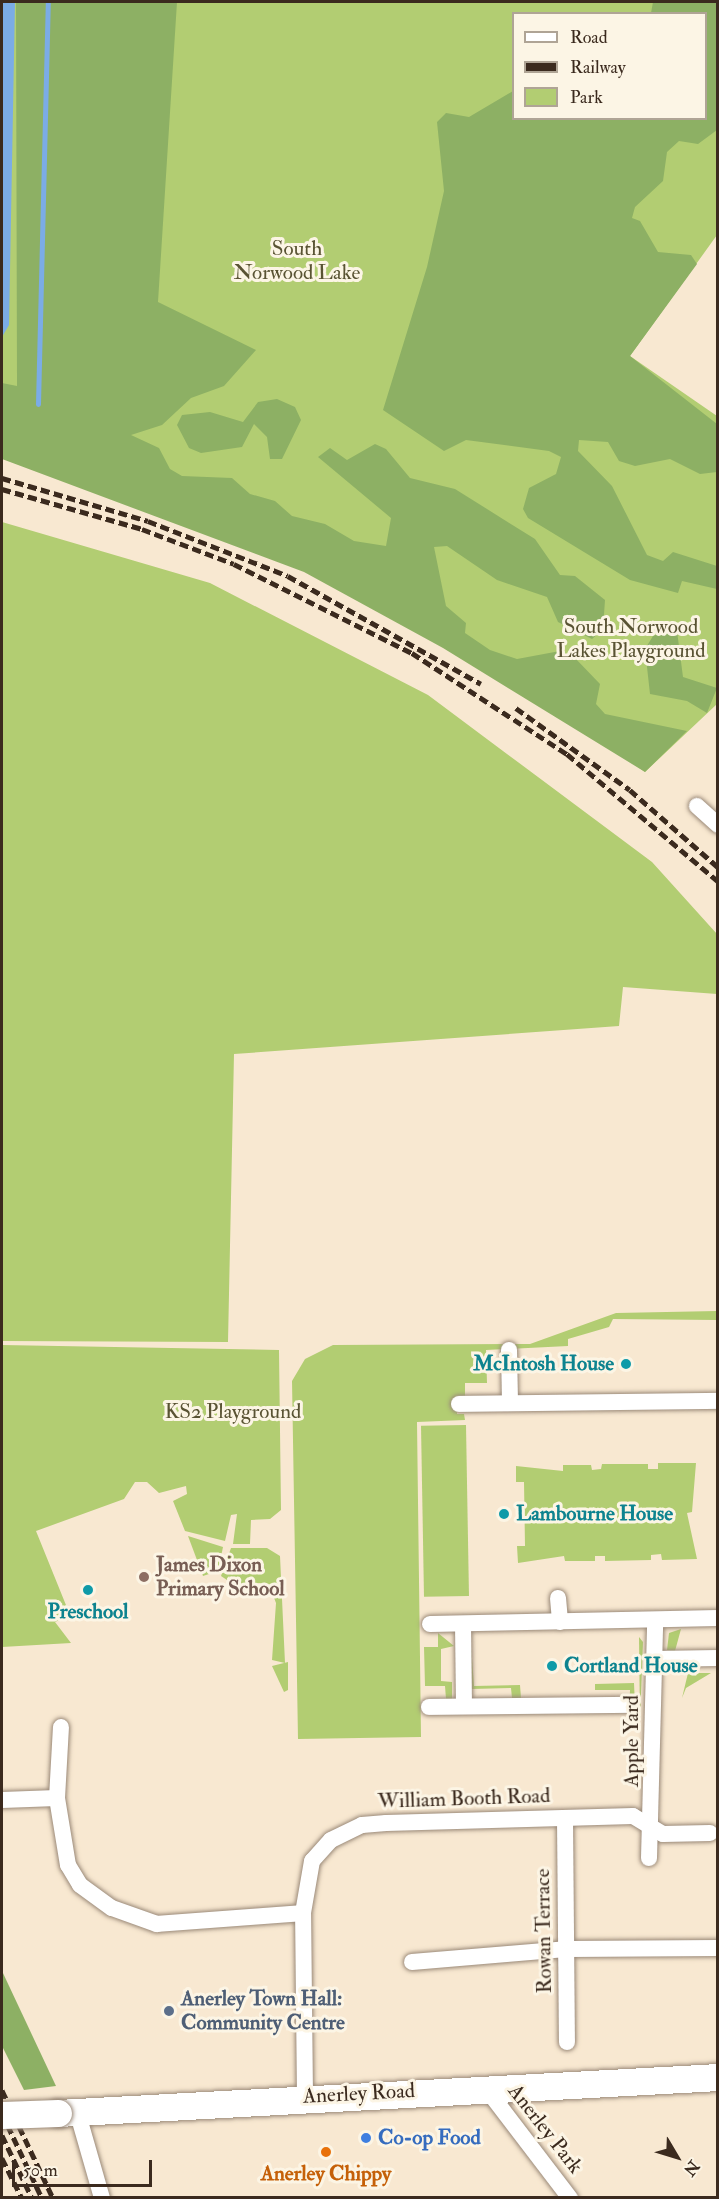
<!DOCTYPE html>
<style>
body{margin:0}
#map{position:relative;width:719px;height:2199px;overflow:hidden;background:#f8e8d1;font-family:"IM FELL Double Pica",serif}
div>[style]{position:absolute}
.green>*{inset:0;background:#b2cd72;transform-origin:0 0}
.forest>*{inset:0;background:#8db064}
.water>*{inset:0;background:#7bace6}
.stream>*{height:5px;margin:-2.5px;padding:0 2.5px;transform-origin:2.5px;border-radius:2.5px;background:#7bace6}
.roads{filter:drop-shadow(0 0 2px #9a8978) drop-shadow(0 0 2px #9a8978)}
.minor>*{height:16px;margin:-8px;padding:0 8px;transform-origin:8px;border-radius:8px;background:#fff}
.primary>*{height:27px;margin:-13.5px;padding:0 13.5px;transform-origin:13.5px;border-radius:13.5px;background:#fff}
.rail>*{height:4.5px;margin-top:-2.25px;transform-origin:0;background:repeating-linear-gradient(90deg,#3b2a1e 0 9px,transparent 0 13.5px)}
.bridges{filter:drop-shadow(0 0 2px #9a8978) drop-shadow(0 0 2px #9a8978)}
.primary-bridge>*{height:27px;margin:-13.5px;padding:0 13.5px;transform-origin:13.5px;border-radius:13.5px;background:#fff}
.dots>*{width:16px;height:16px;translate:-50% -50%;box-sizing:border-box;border:3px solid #fcf5e5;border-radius:50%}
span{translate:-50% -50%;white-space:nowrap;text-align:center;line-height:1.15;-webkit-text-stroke:6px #fcf5e5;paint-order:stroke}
.park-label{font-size:21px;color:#595333}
.culture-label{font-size:21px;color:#0d838f;font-weight:700}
.right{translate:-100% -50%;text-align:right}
.left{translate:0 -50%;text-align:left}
.education-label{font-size:21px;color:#785e54;font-weight:700}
.street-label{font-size:21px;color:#3b2a1e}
.service-label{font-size:21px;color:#4e5e75;font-weight:700}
.shop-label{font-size:21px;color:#366cbe;font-weight:700}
.food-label{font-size:21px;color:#c56008;font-weight:700}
.frame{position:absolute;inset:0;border:3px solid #3b2a1e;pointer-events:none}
.legend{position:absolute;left:512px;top:12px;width:195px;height:108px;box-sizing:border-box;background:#fcf5e5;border:2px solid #afa495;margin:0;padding:8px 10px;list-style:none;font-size:18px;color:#3b2a1e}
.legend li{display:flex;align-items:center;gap:12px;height:30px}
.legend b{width:30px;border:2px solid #afa495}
.north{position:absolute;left:647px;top:2127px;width:60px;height:60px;-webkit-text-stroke:4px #fcf5e5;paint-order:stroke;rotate:128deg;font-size:16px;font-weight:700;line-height:24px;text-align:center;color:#3b2a1e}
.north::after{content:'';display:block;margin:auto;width:21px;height:27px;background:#3b2a1e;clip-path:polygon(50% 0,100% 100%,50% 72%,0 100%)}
.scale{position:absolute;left:12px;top:2160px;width:140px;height:27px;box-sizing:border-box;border:3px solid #3b2a1e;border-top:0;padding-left:8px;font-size:18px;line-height:21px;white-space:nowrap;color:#3b2a1e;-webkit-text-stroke:4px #fcf5e5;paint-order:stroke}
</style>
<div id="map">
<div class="green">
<div style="clip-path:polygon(evenodd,2px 2px,717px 2px,717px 235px,630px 356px,717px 416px,717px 704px,645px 772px,361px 572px,2px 454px,2px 2px,514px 14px,706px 14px,706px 118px,514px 118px,514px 14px)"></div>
<div style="clip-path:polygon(2px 522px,210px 583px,428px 695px,652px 862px,717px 934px,717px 994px,623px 987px,619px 1026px,234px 1054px,228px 1342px,2px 1341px)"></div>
<div style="clip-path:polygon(717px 1311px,717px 1320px,613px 1319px,609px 1327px,568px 1339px,568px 1346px,486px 1350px,487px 1383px,465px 1383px,465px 1396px,457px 1396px,457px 1414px,464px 1414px,465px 1420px,417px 1422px,421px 1737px,298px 1739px,292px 1381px,305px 1359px,333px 1345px,530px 1344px,616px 1313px)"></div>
<div style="clip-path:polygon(2px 1345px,279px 1350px,281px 1510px,270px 1519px,251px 1520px,250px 1544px,233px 1544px,237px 1514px,231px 1515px,225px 1541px,185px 1531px,173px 1501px,187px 1494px,186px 1486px,159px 1493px,147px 1482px,135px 1482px,124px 1499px,36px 1531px,70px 1615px,55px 1622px,71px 1643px,2px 1647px)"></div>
<div style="left:466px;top:1425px;width:171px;height:45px;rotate:89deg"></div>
<div style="clip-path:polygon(658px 1463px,696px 1463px,692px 1512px,687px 1513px,697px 1559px,662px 1560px,661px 1554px,651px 1555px,651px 1560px,605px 1561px,605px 1556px,595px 1556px,595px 1561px,565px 1561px,564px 1556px,518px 1563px,517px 1546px,525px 1546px,524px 1482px,516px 1482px,516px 1466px,563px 1471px,563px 1465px,591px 1465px,592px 1470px,601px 1469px,602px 1464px,648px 1464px,648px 1469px,658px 1469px)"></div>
<div style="clip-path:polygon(188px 1536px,223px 1547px,218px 1571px,203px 1576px)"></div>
<div style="clip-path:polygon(231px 1548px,267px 1548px,280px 1556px,285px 1663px,272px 1660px,276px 1603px,271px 1590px,260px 1583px,233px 1584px,221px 1576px)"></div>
<div style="clip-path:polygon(681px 1629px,675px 1651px,667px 1650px,669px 1633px)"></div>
<div style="clip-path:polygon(438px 1633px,454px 1646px,441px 1649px,441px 1681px,452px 1682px,452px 1699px,446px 1699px,445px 1686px,425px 1686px,424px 1647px,438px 1647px)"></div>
<div style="clip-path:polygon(639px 1637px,643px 1642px,640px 1720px)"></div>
<div style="clip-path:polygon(471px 1644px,474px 1686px,520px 1685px,521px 1698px,512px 1698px,511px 1688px,472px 1689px)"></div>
<div style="clip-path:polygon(288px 1662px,288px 1690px,284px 1692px,272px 1666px)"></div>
<div style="clip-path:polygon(688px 1673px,711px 1673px,686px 1688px,682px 1698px)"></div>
<div style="clip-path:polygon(634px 1683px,636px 1730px,628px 1730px,630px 1690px,595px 1690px,595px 1684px)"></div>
</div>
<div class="forest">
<div style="clip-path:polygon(16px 2px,177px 2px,158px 302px,256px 350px,224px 386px,191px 398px,162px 425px,131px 435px,159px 448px,170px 469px,182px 476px,232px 478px,250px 494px,275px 501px,292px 516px,325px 524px,354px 541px,386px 546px,391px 518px,318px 457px,330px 448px,347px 460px,375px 444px,386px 449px,410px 478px,455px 489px,535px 539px,560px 575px,575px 576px,605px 600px,603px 629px,592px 639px,558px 622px,547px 597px,497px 580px,447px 546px,434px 547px,446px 606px,466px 623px,465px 633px,490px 650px,517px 659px,560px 651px,575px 658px,600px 684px,596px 704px,605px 714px,687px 731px,645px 772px,443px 648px,304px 572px,2px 459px,2px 383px,17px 386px)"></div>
<div style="clip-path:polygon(653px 2px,717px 2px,717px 130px,698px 144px,679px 141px,667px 152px,663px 181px,635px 207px,632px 218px,640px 221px,658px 252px,691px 255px,697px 264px,630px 356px,717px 424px,717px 472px,700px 474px,670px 459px,635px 466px,619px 461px,608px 442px,579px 440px,578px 451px,612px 486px,647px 555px,663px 561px,673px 552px,717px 566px,717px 589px,682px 581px,678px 593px,630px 580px,528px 518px,523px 509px,529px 488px,556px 474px,561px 457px,549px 451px,466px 440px,444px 451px,383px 410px,427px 267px,444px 191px,437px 122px,446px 113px,469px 117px,513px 91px,514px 118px,706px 118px,706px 14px,651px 13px)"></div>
<div style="clip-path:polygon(277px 399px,295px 407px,301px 420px,282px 459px,270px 459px,267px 437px,254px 424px,242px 447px,201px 453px,189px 448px,177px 425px,182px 415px,210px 412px,243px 422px,258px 402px)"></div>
<div style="clip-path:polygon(668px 630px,677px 631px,683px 677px,717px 688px,707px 713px,687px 701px,650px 694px,645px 649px,653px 636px)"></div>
<div style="clip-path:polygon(2px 1971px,56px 2086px,24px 2090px,2px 2046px)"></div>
</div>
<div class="water">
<div style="clip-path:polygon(2px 2px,15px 2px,9px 325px,2px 337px)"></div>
</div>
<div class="stream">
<div style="left:38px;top:404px;width:402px;rotate:-88.6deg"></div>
</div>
<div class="roads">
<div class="minor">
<div style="left:697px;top:806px;width:28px;rotate:42deg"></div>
<div style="left:509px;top:1350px;width:53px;rotate:88.9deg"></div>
<div style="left:459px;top:1404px;width:259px;rotate:-0.7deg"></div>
<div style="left:558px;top:1598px;width:24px;rotate:85deg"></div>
<div style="left:430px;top:1624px;width:288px;rotate:-1.2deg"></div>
<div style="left:463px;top:1624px;width:82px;rotate:89.3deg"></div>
<div style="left:655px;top:1659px;width:63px;rotate:-0.9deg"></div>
<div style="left:429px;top:1707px;width:199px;rotate:-0.6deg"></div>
<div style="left:57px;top:1798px;width:71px;rotate:-86.8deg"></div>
<div style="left:2px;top:1800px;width:55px;rotate:-2.1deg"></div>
<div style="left:57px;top:1798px;width:68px;rotate:80.7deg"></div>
<div style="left:68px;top:1865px;width:23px;rotate:59deg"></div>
<div style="left:80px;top:1885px;width:39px;rotate:36deg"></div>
<div style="left:112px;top:1908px;width:48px;rotate:19.6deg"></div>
<div style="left:157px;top:1924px;width:146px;rotate:-4.3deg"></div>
<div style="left:565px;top:1819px;width:223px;rotate:89.5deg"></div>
<div style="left:649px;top:1858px;width:237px;rotate:-88.5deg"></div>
<div style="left:412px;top:1962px;width:157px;rotate:-4.8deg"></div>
<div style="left:568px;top:1949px;width:150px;rotate:-0.4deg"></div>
<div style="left:485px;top:2087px;width:140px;rotate:52.6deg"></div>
<div style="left:305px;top:2097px;width:184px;rotate:-90.6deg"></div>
<div style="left:303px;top:1913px;width:53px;rotate:-80.2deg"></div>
<div style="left:312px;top:1861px;width:28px;rotate:-48deg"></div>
<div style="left:331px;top:1840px;width:34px;rotate:-26deg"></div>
<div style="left:362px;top:1825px;width:24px;rotate:-5deg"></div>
<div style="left:386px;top:1823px;width:247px;rotate:-1.6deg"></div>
<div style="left:633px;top:1816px;width:35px;rotate:31deg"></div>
<div style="left:663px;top:1834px;width:47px;rotate:-1.2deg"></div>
<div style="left:77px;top:2111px;width:91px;rotate:74deg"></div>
</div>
<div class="primary">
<div style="left:58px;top:2113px;width:661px;rotate:-3.12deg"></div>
</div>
</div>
<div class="rail">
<div style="left:2px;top:478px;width:152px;rotate:16.4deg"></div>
<div style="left:148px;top:521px;width:150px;rotate:21.4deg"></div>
<div style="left:288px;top:576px;width:221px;rotate:29.2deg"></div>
<div style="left:2px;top:489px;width:146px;rotate:15.9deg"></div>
<div style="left:142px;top:529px;width:98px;rotate:20.8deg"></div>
<div style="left:234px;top:564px;width:199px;rotate:26.6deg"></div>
<div style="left:412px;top:653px;width:185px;rotate:33.1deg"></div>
<div style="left:567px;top:754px;width:197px;rotate:40.1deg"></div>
<div style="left:516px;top:708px;width:140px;rotate:35.7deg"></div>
<div style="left:630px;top:790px;width:117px;rotate:41.2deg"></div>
<div style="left:2px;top:2090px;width:119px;rotate:64.7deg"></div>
<div style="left:2px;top:2113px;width:94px;rotate:64.8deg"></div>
<div style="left:2px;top:2135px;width:70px;rotate:64.5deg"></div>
<div style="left:2px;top:2158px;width:45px;rotate:63.4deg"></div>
</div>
<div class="bridges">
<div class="primary-bridge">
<div style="left:2px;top:2115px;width:56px;rotate:-2deg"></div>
</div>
</div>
<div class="dots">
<div style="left:626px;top:1364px;background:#0f9aa8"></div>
<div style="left:504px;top:1514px;background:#0f9aa8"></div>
<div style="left:144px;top:1577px;background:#8d6e63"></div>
<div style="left:88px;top:1590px;background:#0f9aa8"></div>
<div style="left:552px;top:1666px;background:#0f9aa8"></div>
<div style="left:169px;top:2011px;background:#5c6f8a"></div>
<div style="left:366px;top:2138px;background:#3f7fe0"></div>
<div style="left:326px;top:2152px;background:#e8710a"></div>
</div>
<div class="park-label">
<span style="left:297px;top:261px">South<br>Norwood Lake</span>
<span style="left:631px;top:639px">South Norwood<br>Lakes Playground</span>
<span style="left:233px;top:1412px">KS2 Playground</span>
</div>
<div class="culture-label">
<span class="right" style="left:614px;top:1364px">McIntosh House</span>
<span class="left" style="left:516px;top:1514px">Lambourne House</span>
<span style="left:88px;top:1612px">Preschool</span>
<span class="left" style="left:564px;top:1666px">Cortland House</span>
</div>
<div class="education-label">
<span class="left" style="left:156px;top:1577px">James Dixon<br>Primary School</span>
</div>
<div class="street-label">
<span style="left:632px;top:1741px;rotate:-90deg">Apple Yard</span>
<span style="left:464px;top:1799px;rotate:-2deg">William Booth Road</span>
<span style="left:544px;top:1931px;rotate:-91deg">Rowan Terrace</span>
<span style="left:359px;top:2094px;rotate:-3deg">Anerley Road</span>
<span style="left:545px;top:2129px;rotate:52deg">Anerley Park</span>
</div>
<div class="service-label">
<span class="left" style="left:181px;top:2011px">Anerley Town Hall:<br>Community Centre</span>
</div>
<div class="shop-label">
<span class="left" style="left:378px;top:2138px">Co-op Food</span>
</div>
<div class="food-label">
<span style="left:326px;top:2174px">Anerley Chippy</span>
</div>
<div class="frame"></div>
<ul class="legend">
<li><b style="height:8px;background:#fff"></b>Road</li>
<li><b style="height:8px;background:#3b2a1e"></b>Railway</li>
<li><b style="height:16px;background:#b2cd72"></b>Park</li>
</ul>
<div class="north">N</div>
<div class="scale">50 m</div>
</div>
